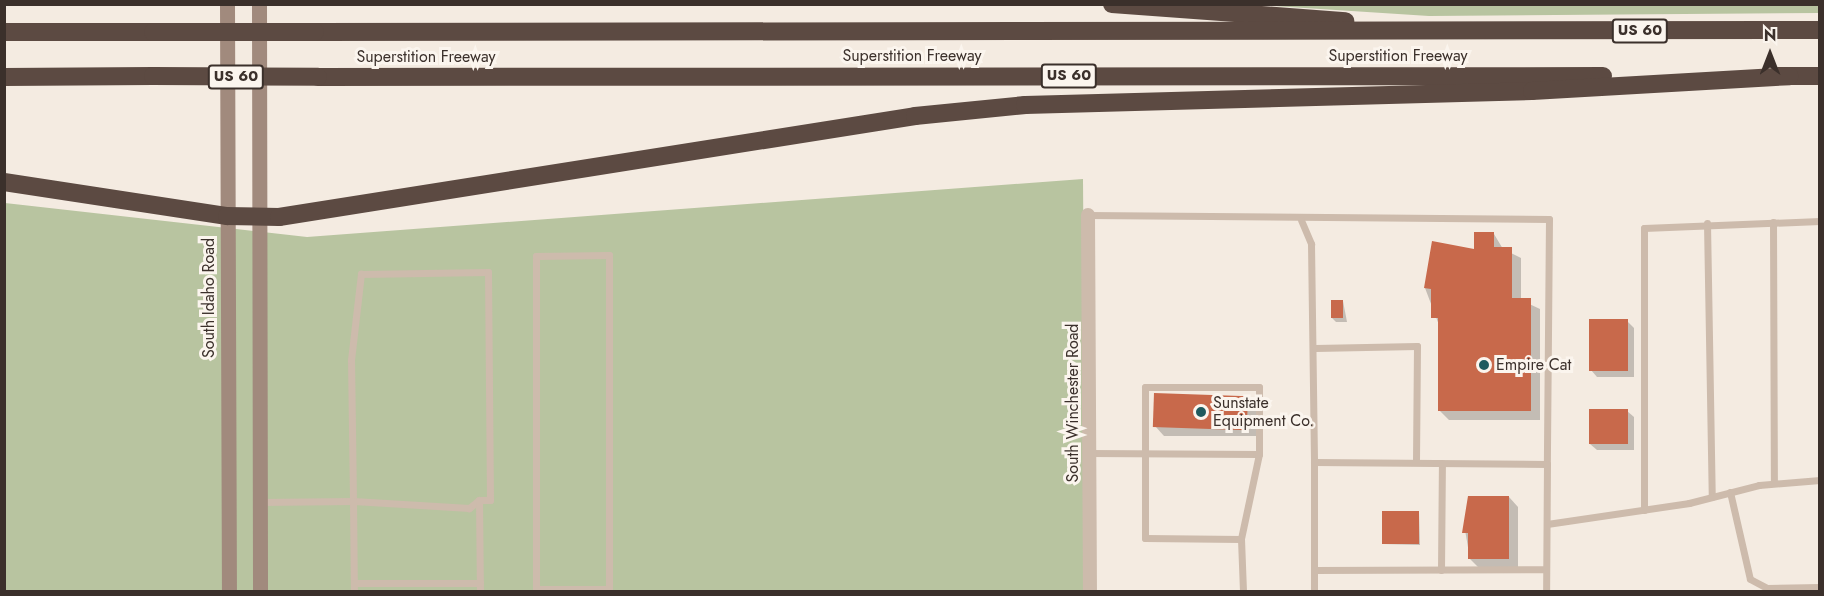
<!DOCTYPE html>
<style>
body{margin:0}
#map{position:relative;width:1824px;height:596px;overflow:hidden;background:#f4ebe1;font-family:Jost,sans-serif}
div>[style]{position:absolute}
.green>*{inset:0;background:#b8c4a0}
.shadow>*{inset:0;background:#0003}
.building>*{inset:0;background:#c8694b;transform-origin:0 0}
.lane>*{height:7px;margin:-3.5px;padding:0 3.5px;transform-origin:3.5px;border-radius:3.5px;background:#cdbbac}
.street>*{height:14px;margin:-7px;padding:0 7px;transform-origin:7px;border-radius:7px;background:#cdbbac}
.secondary>*{height:15px;margin:-7.5px;padding:0 7.5px;transform-origin:7.5px;border-radius:7.5px;background:#a18a7d}
.highway>*{height:18px;margin:-9px;padding:0 9px;transform-origin:9px;border-radius:9px;background:#5c4a42}
.highway-bridge>*{height:18px;margin:-9px;padding:0 9px;transform-origin:9px;border-radius:9px;background:#5c4a42}
.dots>*{width:16px;height:16px;translate:-50% -50%;box-sizing:border-box;border:3px solid #fbf5ee;border-radius:50%}
span{translate:-50% -50%;white-space:nowrap;text-align:center;line-height:1.15;-webkit-text-stroke:6px #fbf5ee;paint-order:stroke}
.shield-label span{padding:2px 4px;background:#fbf5ee;border:2px solid;border-radius:4px;-webkit-text-stroke-width:0}
.shield-label{font-size:15px;color:#3b302b;font-weight:700}
.street-label{font-size:16px;color:#3b302b}
.poi-label{font-size:16px;color:#3b302b}
.left{translate:0 -50%;text-align:left}
.frame{position:absolute;inset:0;border:6px solid #3b302b;pointer-events:none}
.north{position:absolute;left:1740px;top:24px;width:60px;height:60px;-webkit-text-stroke:4px #fbf5ee;paint-order:stroke;rotate:0deg;font-size:16px;font-weight:700;line-height:24px;text-align:center;color:#3b302b}
.north::after{content:'';display:block;margin:auto;width:21px;height:27px;background:#3b302b;clip-path:polygon(50% 0,100% 100%,50% 72%,0 100%)}
</style>
<div id="map">
<div class="green">
<div style="clip-path:polygon(1819px 4px,1819px 13px,1429px 16px,1260px 5px)"></div>
<div style="clip-path:polygon(1083px 179px,1086px 591px,5px 592px,5px 203px,307px 237px)"></div>
</div>
<div class="shadow">
<div style="clip-path:polygon(1494px 234px,1503px 249px,1521px 258px,1521px 300px,1540px 309px,1540px 420px,1449px 420px,1439px 410px,1439px 325px,1425px 288px)"></div>
<div style="clip-path:polygon(1343px 301px,1347px 322px,1336px 322px,1332px 318px)"></div>
<div style="clip-path:polygon(1627px 321px,1634px 328px,1634px 377px,1597px 377px,1591px 370px)"></div>
<div style="clip-path:polygon(1247px 398px,1256px 407px,1256px 436px,1164px 436px,1155px 426px)"></div>
<div style="clip-path:polygon(1627px 411px,1634px 417px,1634px 450px,1597px 450px,1590px 444px)"></div>
<div style="clip-path:polygon(1509px 497px,1518px 507px,1518px 568px,1479px 568px,1470px 559px,1464px 524px)"></div>
<div style="clip-path:polygon(1419px 513px,1420px 545px,1383px 544px)"></div>
</div>
<div class="building">
<div style="clip-path:polygon(1474px 232px,1494px 232px,1494px 247px,1512px 247px,1512px 298px,1531px 298px,1531px 411px,1438px 411px,1438px 318px,1431px 318px,1431px 289px,1424px 288px,1432px 241px,1474px 249px)"></div>
<div style="left:1331px;top:300px;width:12px;height:18px"></div>
<div style="left:1589px;top:319px;width:39px;height:52px"></div>
<div style="left:1154px;top:393px;width:94px;height:34px;rotate:2deg"></div>
<div style="left:1589px;top:409px;width:39px;height:35px"></div>
<div style="clip-path:polygon(1468px 496px,1509px 496px,1509px 559px,1468px 559px,1468px 533px,1462px 533px)"></div>
<div style="left:1382px;top:511px;width:37px;height:33px"></div>
</div>
<div class="lane">
<div style="left:1088px;top:215px;width:461px;rotate:0.5deg"></div>
<div style="left:1549px;top:219px;width:245px;rotate:90.5deg"></div>
<div style="left:1301px;top:220px;width:26px;rotate:67deg"></div>
<div style="left:1311px;top:244px;width:218px;rotate:89.2deg"></div>
<div style="left:1773px;top:222px;width:261px;rotate:89.8deg"></div>
<div style="left:1707px;top:223px;width:274px;rotate:89deg"></div>
<div style="left:609px;top:255px;width:334px;rotate:90deg"></div>
<div style="left:609px;top:589px;width:73px;rotate:180deg"></div>
<div style="left:536px;top:589px;width:333px;rotate:-90deg"></div>
<div style="left:536px;top:256px;width:73px;rotate:-0.8deg"></div>
<div style="left:1315px;top:348px;width:102px;rotate:-1.1deg"></div>
<div style="left:1417px;top:346px;width:116px;rotate:90.5deg"></div>
<div style="left:1089px;top:453px;width:170px;rotate:0.3deg"></div>
<div style="left:1259px;top:454px;width:87px;rotate:102deg"></div>
<div style="left:1241px;top:539px;width:53px;rotate:87.8deg"></div>
<div style="left:1730px;top:492px;width:89px;rotate:77.1deg"></div>
<div style="left:1750px;top:579px;width:19px;rotate:28deg"></div>
<div style="left:1767px;top:588px;width:53px;rotate:-1.1deg"></div>
<div style="left:479px;top:500px;width:13px;rotate:141deg"></div>
<div style="left:469px;top:508px;width:116px;rotate:-176.5deg"></div>
<div style="left:353px;top:501px;width:141px;rotate:-90.8deg"></div>
<div style="left:351px;top:360px;width:87px;rotate:-83.4deg"></div>
<div style="left:361px;top:274px;width:127px;rotate:-0.9deg"></div>
<div style="left:488px;top:272px;width:228px;rotate:89.5deg"></div>
<div style="left:490px;top:500px;width:11px;rotate:180deg"></div>
<div style="left:479px;top:500px;width:92px;rotate:89.4deg"></div>
<div style="left:260px;top:502px;width:93px;rotate:-0.6deg"></div>
<div style="left:353px;top:501px;width:91px;rotate:89.4deg"></div>
<div style="left:1644px;top:510px;width:282px;rotate:-90deg"></div>
<div style="left:1644px;top:228px;width:176px;rotate:-2.3deg"></div>
<div style="left:1547px;top:524px;width:144px;rotate:-8.4deg"></div>
<div style="left:1689px;top:503px;width:72px;rotate:-14.4deg"></div>
<div style="left:1759px;top:485px;width:61px;rotate:-4.7deg"></div>
<div style="left:1241px;top:539px;width:96px;rotate:-179.4deg"></div>
<div style="left:1145px;top:538px;width:151px;rotate:-90deg"></div>
<div style="left:1145px;top:387px;width:114px"></div>
<div style="left:1259px;top:387px;width:67px;rotate:90deg"></div>
<div style="left:1314px;top:570px;width:232px;rotate:-0.2deg"></div>
<div style="left:1441px;top:570px;width:107px;rotate:-89.5deg"></div>
<div style="left:354px;top:583px;width:126px"></div>
<div style="left:1314px;top:592px;width:130px;rotate:-90deg"></div>
<div style="left:1314px;top:462px;width:233px;rotate:0.5deg"></div>
<div style="left:1547px;top:464px;width:128px;rotate:90.4deg"></div>
</div>
<div class="street">
<div style="left:1088px;top:215px;width:377px;rotate:89.7deg"></div>
</div>
<div class="secondary">
<div style="left:227px;top:4px;width:588px;rotate:89.81deg"></div>
<div style="left:259px;top:4px;width:588px;rotate:89.9deg"></div>
</div>
<div class="highway">
<div style="left:1112px;top:4px;width:234px;rotate:4.2deg"></div>
<div style="left:4px;top:32px;width:149px"></div>
<div style="left:315px;top:32px;width:1505px;rotate:-0.08deg"></div>
<div style="left:1778px;top:76px;width:42px"></div>
<div style="left:4px;top:77px;width:149px;rotate:-0.4deg"></div>
<div style="left:318px;top:77px;width:1285px;rotate:-0.04deg"></div>
<div style="left:4px;top:182px;width:226px;rotate:8.7deg"></div>
<div style="left:227px;top:216px;width:52px;rotate:1.1deg"></div>
<div style="left:279px;top:217px;width:644px;rotate:-9.02deg"></div>
<div style="left:915px;top:116px;width:111px;rotate:-5.7deg"></div>
<div style="left:1025px;top:105px;width:507px;rotate:-1.58deg"></div>
<div style="left:1532px;top:91px;width:258px;rotate:-3.3deg"></div>
</div>
<div class="highway-bridge">
<div style="left:153px;top:32px;width:162px"></div>
<div style="left:153px;top:76px;width:165px;rotate:0.3deg"></div>
</div>
<div class="dots">
<div style="left:1484px;top:365px;background:#1f5a5e"></div>
<div style="left:1201px;top:412px;background:#1f5a5e"></div>
</div>
<div class="shield-label">
<span style="left:1640px;top:31px">US 60</span>
<span style="left:1069px;top:76px">US 60</span>
<span style="left:236px;top:77px">US 60</span>
</div>
<div class="street-label">
<span style="left:912px;top:56px">Superstition Freeway</span>
<span style="left:1398px;top:56px">Superstition Freeway</span>
<span style="left:426px;top:57px">Superstition Freeway</span>
<span style="left:209px;top:298px;rotate:-90deg">South Idaho Road</span>
<span style="left:1073px;top:403px;rotate:-90deg">South Winchester Road</span>
</div>
<div class="poi-label">
<span class="left" style="left:1496px;top:365px">Empire Cat</span>
<span class="left" style="left:1213px;top:412px">Sunstate<br>Equipment Co.</span>
</div>
<div class="frame"></div>
<div class="north">N</div>
</div>
